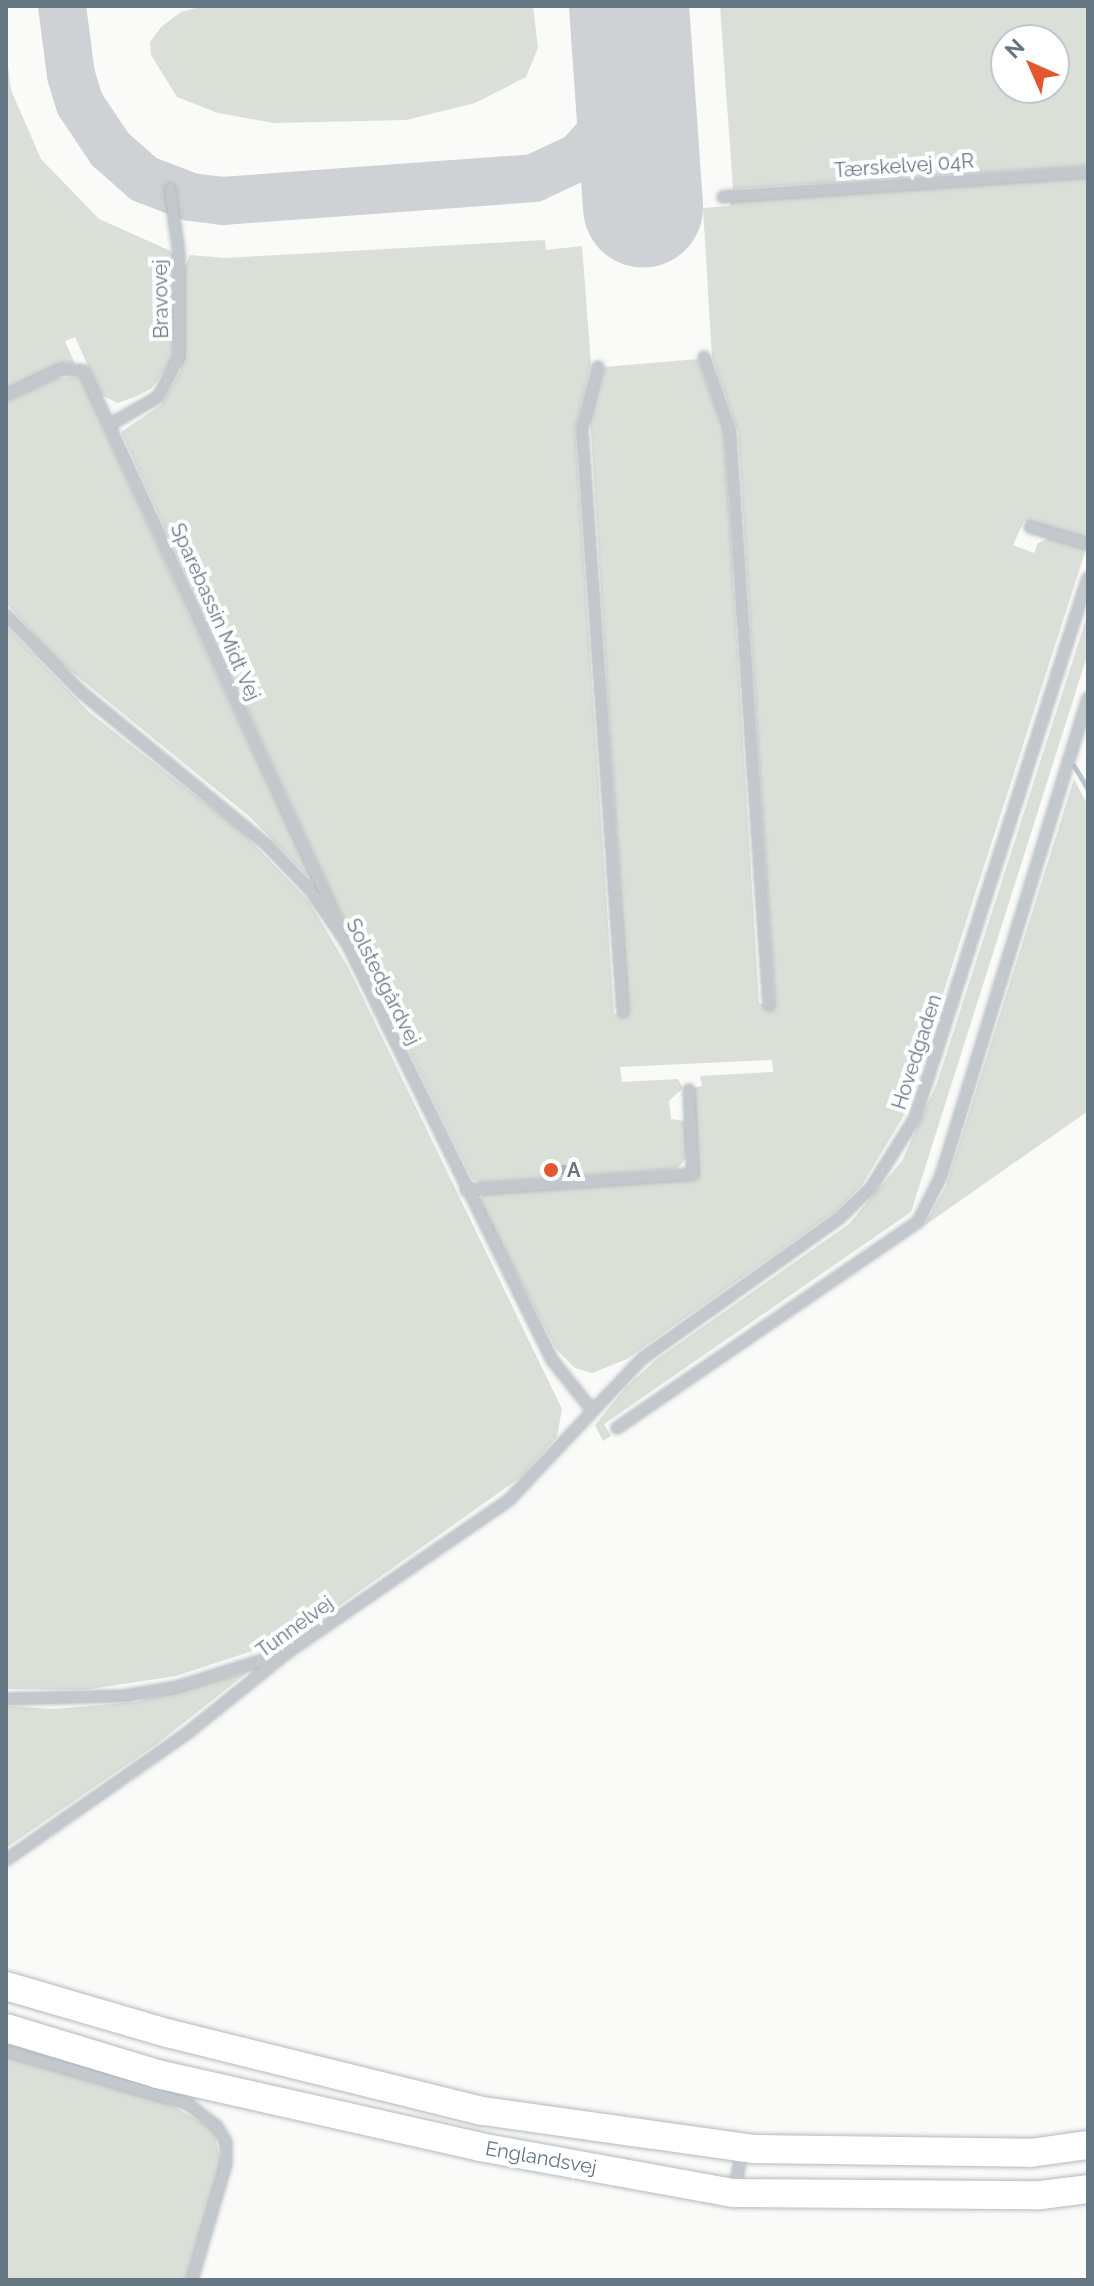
<!DOCTYPE html>
<meta charset="utf-8">
<style>
body{margin:0}
#map{position:relative;width:1094px;height:2286px;overflow:hidden;background:#fafaf8;font-family:Raleway,sans-serif}
div>[style]{position:absolute}
.green>*{inset:0;background:#dadfd7}
.stream>*{height:5px;margin:-2.5px;padding:0 2.5px;transform-origin:2.5px;border-radius:2.5px;background:#bbc7cb}
.taxiway>*{height:48px;margin:-24px;padding:0 24px;transform-origin:24px;border-radius:24px;background:#ced2d4}
.runway>*{height:120px;margin:-60px;padding:0 60px;transform-origin:60px;border-radius:60px;background:#ced2d4}
.building>*{inset:0;background:#aab3b9;transform-origin:0 0}
.roads{filter:drop-shadow(0 0 2px #b3babf) drop-shadow(0 0 2px #b3babf)}
.service>*{height:10px;margin:-5px;padding:0 5px;transform-origin:5px;border-radius:5px;background:#c3c8cc}
.secondary>*{height:28px;margin:-14px;padding:0 14px;transform-origin:14px;border-radius:14px;background:#fff}
.dots>*{width:22px;height:22px;translate:-50% -50%;box-sizing:border-box;border:4px solid #fff;border-radius:50%}
span{translate:-50% -50%;white-space:nowrap;text-align:center;line-height:1.15;-webkit-text-stroke:8px #fff;paint-order:stroke}
.street-label{font-size:20px;color:#657683}
.poi-label{font-size:20px;color:#657683;font-weight:700}
.left{translate:0 -50%;text-align:left}
.frame{position:absolute;inset:0;border:8px solid #657683;pointer-events:none}
.north{position:absolute;left:990px;top:24px;width:80px;height:80px;box-sizing:border-box;background:#fff;border:2px solid #c1c8cd;border-radius:50%;rotate:315deg;font-size:22px;font-weight:700;line-height:32px;text-align:center;color:#657683}
.north::after{content:'';display:block;margin:auto;width:28px;height:36px;background:#e4572e;clip-path:polygon(50% 0,100% 100%,50% 72%,0 100%)}
</style>
<div id="map">
<div class="green">
<div style="clip-path:polygon(204px 6px,533px 6px,538px 48px,526px 77px,475px 103px,406px 120px,274px 123px,218px 113px,177px 97px,151px 55px,150px 42px,161px 27px,181px 12px)"></div>
<div style="clip-path:polygon(evenodd,720px 6px,1088px 6px,1088px 166px,733px 189px,720px 6px,1054px 40px,1054px 88px,1006px 88px,1006px 40px,1054px 40px)"></div>
<div style="clip-path:polygon(6px 51px,11px 90px,41px 159px,99px 219px,173px 252px,176px 327px,172px 360px,152px 388px,137px 396px,118px 403px,101px 395px,75px 337px,65px 341px,75px 364px,65px 363px,6px 390px)"></div>
<div style="clip-path:polygon(1088px 176px,1088px 541px,1024px 521px,1013px 545px,1034px 553px,1038px 543px,1049px 538px,1086px 549px,904px 1115px,862px 1185px,836px 1211px,627px 1359px,592px 1373px,575px 1368px,556px 1349px,478px 1200px,486px 1192px,698px 1177px,693px 1088px,702px 1086px,700px 1076px,773px 1072px,772px 1060px,620px 1067px,622px 1082px,678px 1079px,683px 1088px,669px 1101px,671px 1119px,684px 1121px,686px 1129px,686px 1158px,677px 1169px,481px 1183px,472px 1179px,333px 897px,121px 432px,161px 405px,181px 370px,184px 268px,190px 255px,225px 258px,545px 240px,546px 250px,582px 246px,591px 364px,575px 430px,614px 1014px,628px 1013px,590px 418px,604px 367px,698px 359px,724px 431px,759px 1003px,775px 1007px,738px 432px,712px 357px,703px 208px,730px 206px,731px 201px)"></div>
<div style="clip-path:polygon(81px 377px,191px 620px,316px 885px,250px 817px,56px 659px,6px 603px,6px 401px,57px 378px)"></div>
<div style="clip-path:polygon(1088px 613px,1088px 653px,911px 1212px,604px 1424px,611px 1436px,603px 1441px,595px 1425px,626px 1387px,657px 1359px,849px 1224px,902px 1161px,937px 1083px)"></div>
<div style="clip-path:polygon(6px 626px,89px 712px,242px 832px,308px 900px,348px 967px,562px 1409px,557px 1437px,521px 1477px,339px 1606px,277px 1643px,176px 1676px,84px 1690px,6px 1689px)"></div>
<div style="clip-path:polygon(1074px 779px,1088px 806px,1088px 1111px,924px 1226px,946px 1186px)"></div>
<div style="clip-path:polygon(248px 1672px,157px 1744px,6px 1848px,6px 1706px,54px 1709px,136px 1702px)"></div>
<div style="clip-path:polygon(6px 2056px,166px 2102px,214px 2130px,221px 2164px,186px 2280px,6px 2280px)"></div>
</div>
<div class="stream">
<div style="left:1074px;top:766px;width:27px;rotate:59deg"></div>
</div>
<div class="taxiway">
<div style="left:62px;top:6px;width:70px;rotate:82.6deg"></div>
<div style="left:71px;top:75px;width:30px;rotate:73deg"></div>
<div style="left:80px;top:104px;width:54px;rotate:56.3deg"></div>
<div style="left:110px;top:149px;width:45px;rotate:41.4deg"></div>
<div style="left:144px;top:179px;width:50px;rotate:21deg"></div>
<div style="left:191px;top:197px;width:31px;rotate:7deg"></div>
<div style="left:222px;top:201px;width:313px;rotate:-4.2deg"></div>
<div style="left:534px;top:178px;width:50px;rotate:-25deg"></div>
<div style="left:579px;top:157px;width:31px;rotate:-48deg"></div>
<div style="left:600px;top:134px;width:58px;rotate:-62.1deg"></div>
<div style="left:627px;top:83px;width:32px;rotate:-81deg"></div>
<div style="left:628px;top:6px;width:6px;rotate:72deg"></div>
</div>
<div class="runway">
<div style="left:629px;top:6px;width:202px;rotate:86deg"></div>
</div>
<div class="building">
<div style="left:567px;top:1165px;width:10px;height:21px;rotate:90deg"></div>
</div>
<div class="roads">
<div class="service">
<div style="left:723px;top:197px;width:366px;rotate:-3.9deg"></div>
<div style="left:704px;top:357px;width:77px;rotate:70.4deg"></div>
<div style="left:730px;top:430px;width:576px;rotate:86.12deg"></div>
<div style="left:598px;top:367px;width:64px;rotate:104.5deg"></div>
<div style="left:582px;top:429px;width:584px;rotate:85.98deg"></div>
<div style="left:6px;top:395px;width:62px;rotate:-24.9deg"></div>
<div style="left:62px;top:369px;width:22px;rotate:5deg"></div>
<div style="left:84px;top:371px;width:611px;rotate:65.24deg"></div>
<div style="left:111px;top:424px;width:54px;rotate:-29.9deg"></div>
<div style="left:158px;top:397px;width:45px;rotate:-62.3deg"></div>
<div style="left:179px;top:357px;width:103px;rotate:-90deg"></div>
<div style="left:179px;top:254px;width:66px;rotate:-97.9deg"></div>
<div style="left:1030px;top:527px;width:60px;rotate:16.3deg"></div>
<div style="left:6px;top:615px;width:106px;rotate:45.8deg"></div>
<div style="left:80px;top:691px;width:244px;rotate:39.5deg"></div>
<div style="left:268px;top:846px;width:61px;rotate:46.3deg"></div>
<div style="left:310px;top:890px;width:65px;rotate:55.1deg"></div>
<div style="left:347px;top:943px;width:465px;rotate:63.8deg"></div>
<div style="left:552px;top:1360px;width:64px;rotate:51.3deg"></div>
<div style="left:466px;top:1190px;width:228px;rotate:-4deg"></div>
<div style="left:693px;top:1174px;width:84px;rotate:-92.7deg"></div>
<div style="left:617px;top:1428px;width:365px;rotate:-34.4deg"></div>
<div style="left:918px;top:1222px;width:51px;rotate:-63.4deg"></div>
<div style="left:941px;top:1176px;width:500px;rotate:-72.91deg"></div>
<div style="left:6px;top:1699px;width:118px;rotate:-1.5deg"></div>
<div style="left:124px;top:1696px;width:54px;rotate:-9.6deg"></div>
<div style="left:177px;top:1687px;width:110px;rotate:-17.4deg"></div>
<div style="left:6px;top:1860px;width:225px;rotate:-35deg"></div>
<div style="left:190px;top:1731px;width:126px;rotate:-38.9deg"></div>
<div style="left:288px;top:1652px;width:268px;rotate:-34.5deg"></div>
<div style="left:509px;top:1500px;width:195px;rotate:-46.7deg"></div>
<div style="left:643px;top:1358px;width:239px;rotate:-35.5deg"></div>
<div style="left:838px;top:1219px;width:45px;rotate:-43.2deg"></div>
<div style="left:871px;top:1188px;width:83px;rotate:-57.8deg"></div>
<div style="left:915px;top:1118px;width:567px;rotate:-72.24deg"></div>
<div style="left:6px;top:2051px;width:190px;rotate:16.2deg"></div>
<div style="left:188px;top:2104px;width:37px;rotate:38deg"></div>
<div style="left:217px;top:2127px;width:17px;rotate:59deg"></div>
<div style="left:226px;top:2142px;width:22px;rotate:90deg"></div>
<div style="left:226px;top:2164px;width:121px;rotate:106.3deg"></div>
<div style="left:734px;top:2191px;width:44px;rotate:-78.2deg"></div>
</div>
<div class="secondary">
<div style="left:6px;top:1986px;width:168px;rotate:16.3deg"></div>
<div style="left:167px;top:2033px;width:325px;rotate:13.9deg"></div>
<div style="left:483px;top:2111px;width:274px;rotate:8deg"></div>
<div style="left:754px;top:2149px;width:276px;rotate:0.8deg"></div>
<div style="left:1030px;top:2153px;width:59px;rotate:-7.9deg"></div>
<div style="left:6px;top:2028px;width:158px;rotate:16.9deg"></div>
<div style="left:157px;top:2074px;width:331px;rotate:12.7deg"></div>
<div style="left:480px;top:2147px;width:257px;rotate:10.3deg"></div>
<div style="left:733px;top:2193px;width:308px;rotate:0.4deg"></div>
<div style="left:1041px;top:2195px;width:47px;rotate:-7.3deg"></div>
</div>
</div>
<div class="dots">
<div style="left:551px;top:1170px;background:#e4572e"></div>
</div>
<div class="street-label">
<span style="left:904px;top:166px;rotate:-4deg">Tærskelvej 04R</span>
<span style="left:161px;top:299px;rotate:-91deg">Bravovej</span>
<span style="left:215px;top:612px;rotate:66deg">Sparebassin Midt Vej</span>
<span style="left:383px;top:982px;rotate:63deg">Solstedgårdvej</span>
<span style="left:917px;top:1052px;rotate:-72deg">Hovedgaden</span>
<span style="left:295px;top:1627px;rotate:-36deg">Tunnelvej</span>
<span style="left:541px;top:2158px;rotate:10deg">Englandsvej</span>
</div>
<div class="poi-label">
<span class="left" style="left:567px;top:1170px">A</span>
</div>
<div class="frame"></div>
<div class="north">N</div>
</div>
